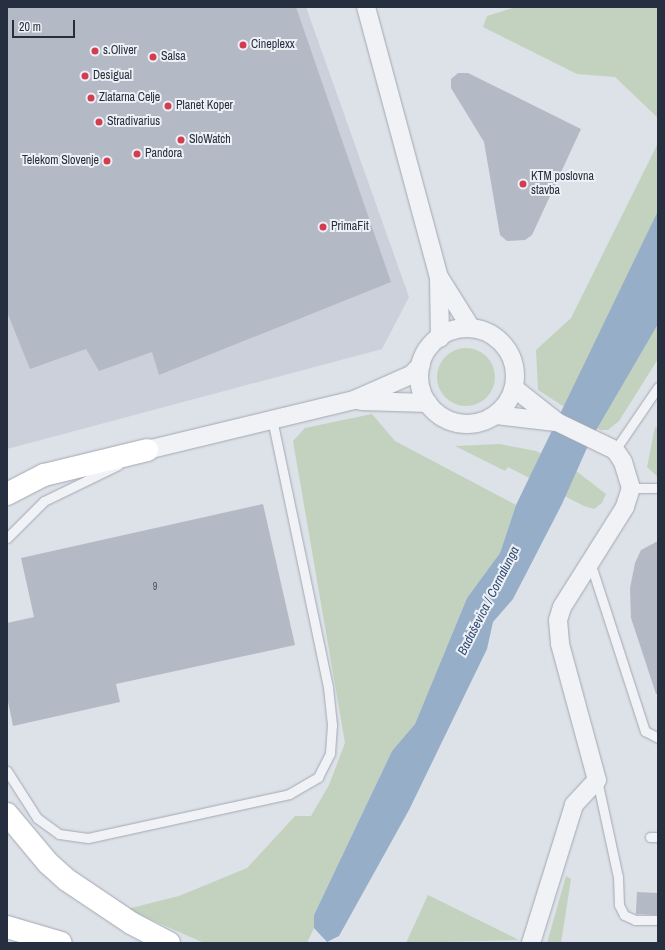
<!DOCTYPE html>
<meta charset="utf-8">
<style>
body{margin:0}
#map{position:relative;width:665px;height:950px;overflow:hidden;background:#dde1e8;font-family:"Archivo Narrow",sans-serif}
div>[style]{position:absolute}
.built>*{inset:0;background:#cbd0da}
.green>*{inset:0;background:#c3d2be}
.round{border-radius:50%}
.water>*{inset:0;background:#97aec9}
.building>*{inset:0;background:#b4bac5;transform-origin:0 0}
.roads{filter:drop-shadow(0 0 1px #a2a8b2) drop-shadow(0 0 1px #a2a8b2)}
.service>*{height:9px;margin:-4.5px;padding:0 4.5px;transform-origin:4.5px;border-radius:4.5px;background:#f0f2f6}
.minor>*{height:18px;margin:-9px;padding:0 9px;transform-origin:9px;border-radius:9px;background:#f0f2f6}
.minor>.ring{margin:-9px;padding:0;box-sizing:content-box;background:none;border:18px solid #f0f2f6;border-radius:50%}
.trunk>*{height:22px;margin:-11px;padding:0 11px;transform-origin:11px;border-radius:11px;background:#fff}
.dots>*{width:11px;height:11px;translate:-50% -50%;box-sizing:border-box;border:2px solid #edf0f5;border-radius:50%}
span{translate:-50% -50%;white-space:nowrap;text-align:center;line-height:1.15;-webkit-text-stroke:4px #edf0f5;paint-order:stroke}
.number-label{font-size:10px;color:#4a5260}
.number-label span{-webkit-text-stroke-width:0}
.poi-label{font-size:12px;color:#262f3f}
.left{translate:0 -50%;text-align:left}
.right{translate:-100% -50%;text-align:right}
.water-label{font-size:13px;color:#2f4c74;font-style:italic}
.frame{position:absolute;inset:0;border:8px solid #262f3f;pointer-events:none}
.scale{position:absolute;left:12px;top:20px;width:63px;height:18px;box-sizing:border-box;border:2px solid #262f3f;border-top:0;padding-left:5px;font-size:12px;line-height:14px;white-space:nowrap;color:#262f3f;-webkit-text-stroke:3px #edf0f5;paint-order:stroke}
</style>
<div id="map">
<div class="built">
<div style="clip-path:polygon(7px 7px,306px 7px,409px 297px,382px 349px,7px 449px)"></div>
</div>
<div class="green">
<div style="clip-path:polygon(516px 7px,658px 7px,658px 118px,615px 77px,577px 74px,483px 27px,487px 16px)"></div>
<div style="clip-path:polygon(658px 143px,658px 359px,619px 421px,608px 430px,600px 430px,538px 390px,536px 350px,571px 318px)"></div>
<div class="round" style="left:437px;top:348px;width:58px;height:58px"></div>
<div style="clip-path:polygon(372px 414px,395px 441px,516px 505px,500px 553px,467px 598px,415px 724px,392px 751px,314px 915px,314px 928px,307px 943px,204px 943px,127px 909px,179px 896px,247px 868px,295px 816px,311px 816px,329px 785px,345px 743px,293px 441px,305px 428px)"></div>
<div style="clip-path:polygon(655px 427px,658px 428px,658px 477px,647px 467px)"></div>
<div style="clip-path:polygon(499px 444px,536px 451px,571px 467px,606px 494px,602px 503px,594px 509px,584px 506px,508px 467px,505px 471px,455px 446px)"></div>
<div style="clip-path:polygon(566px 876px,571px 879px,561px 943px,547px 943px)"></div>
<div style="clip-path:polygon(428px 895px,519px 940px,406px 943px)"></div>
</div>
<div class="water">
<div style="clip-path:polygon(658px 211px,658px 324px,591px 439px,562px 504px,513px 599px,493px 622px,487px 649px,409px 810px,339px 936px,327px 942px,314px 928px,314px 915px,392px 751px,415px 724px,467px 598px,500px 553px,516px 505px)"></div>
</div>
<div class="building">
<div style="clip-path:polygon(7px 7px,296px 7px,391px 282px,159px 375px,152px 352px,99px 371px,86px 349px,30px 369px,7px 312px)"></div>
<div style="clip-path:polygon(458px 73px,468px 73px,581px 129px,532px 235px,525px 240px,507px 241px,500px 235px,484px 142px,451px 88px,451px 79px)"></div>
<div style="clip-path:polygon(263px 504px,295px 645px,116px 684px,120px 702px,13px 726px,7px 697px,7px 623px,34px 617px,21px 558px)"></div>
<div style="clip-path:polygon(658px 541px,658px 694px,656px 694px,631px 618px,630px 588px,635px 563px,641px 550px)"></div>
<div style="left:637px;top:892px;width:21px;height:22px;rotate:3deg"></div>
</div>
<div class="roads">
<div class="service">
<div style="left:615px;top:450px;width:76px;rotate:-55.7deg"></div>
<div style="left:631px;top:488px;width:27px"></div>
<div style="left:7px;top:538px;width:52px;rotate:-45deg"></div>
<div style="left:44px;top:501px;width:82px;rotate:-25.9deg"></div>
<div style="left:590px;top:562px;width:178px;rotate:72deg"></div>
<div style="left:645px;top:731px;width:15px;rotate:28deg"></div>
<div style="left:7px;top:771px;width:56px;rotate:57.4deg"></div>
<div style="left:37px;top:818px;width:27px;rotate:36deg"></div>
<div style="left:59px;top:834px;width:29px;rotate:8deg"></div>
<div style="left:88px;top:838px;width:206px;rotate:-12.3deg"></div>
<div style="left:289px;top:794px;width:34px;rotate:-30deg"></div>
<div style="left:318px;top:777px;width:27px;rotate:-63deg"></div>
<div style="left:330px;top:753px;width:28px;rotate:-86deg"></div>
<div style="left:332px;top:725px;width:38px;rotate:-96deg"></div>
<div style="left:328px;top:687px;width:273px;rotate:-101.8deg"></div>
<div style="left:597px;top:780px;width:99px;rotate:77.8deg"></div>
<div style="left:618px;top:877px;width:28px;rotate:88deg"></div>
<div style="left:619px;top:905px;width:11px;rotate:63deg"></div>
<div style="left:624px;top:915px;width:12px;rotate:24deg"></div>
<div style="left:635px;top:920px;width:23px"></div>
<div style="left:650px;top:837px;width:8px"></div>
</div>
<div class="minor">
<div style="left:366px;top:7px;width:280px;rotate:74.9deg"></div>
<div style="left:439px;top:277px;width:61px;rotate:89.1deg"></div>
<div style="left:439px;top:277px;width:60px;rotate:57.9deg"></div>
<div class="ring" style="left:419px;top:328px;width:78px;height:78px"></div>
<div style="left:514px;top:388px;width:55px;rotate:38.3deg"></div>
<div style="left:557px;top:422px;width:64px;rotate:25.8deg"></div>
<div style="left:615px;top:450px;width:14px;rotate:56deg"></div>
<div style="left:623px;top:462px;width:27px;rotate:73deg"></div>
<div style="left:631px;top:488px;width:20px;rotate:108deg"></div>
<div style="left:625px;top:507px;width:118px;rotate:122.2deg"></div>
<div style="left:562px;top:607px;width:14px;rotate:107deg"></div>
<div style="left:558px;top:620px;width:24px;rotate:85deg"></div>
<div style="left:560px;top:644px;width:141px;rotate:74.8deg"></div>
<div style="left:597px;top:780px;width:34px;rotate:133deg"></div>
<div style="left:574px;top:805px;width:145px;rotate:107.3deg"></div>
<div style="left:361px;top:401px;width:67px;rotate:1.7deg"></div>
<div style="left:496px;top:415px;width:60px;rotate:6.7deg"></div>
<div style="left:147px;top:450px;width:213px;rotate:-13.6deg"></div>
<div style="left:354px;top:400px;width:62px;rotate:-23.7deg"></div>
<div style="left:411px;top:375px;width:14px;rotate:-45deg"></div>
</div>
<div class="trunk">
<div style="left:7px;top:494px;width:42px;rotate:-27.2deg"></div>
<div style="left:44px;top:475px;width:106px;rotate:-13.6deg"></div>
<div style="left:7px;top:814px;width:64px;rotate:50.1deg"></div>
<div style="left:48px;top:863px;width:25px;rotate:42deg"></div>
<div style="left:67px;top:880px;width:77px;rotate:33.9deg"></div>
<div style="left:131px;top:923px;width:43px;rotate:27.8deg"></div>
<div style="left:7px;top:927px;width:56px;rotate:16.5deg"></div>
</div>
</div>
<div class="dots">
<div style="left:243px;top:45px;background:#d23d50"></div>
<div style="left:95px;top:51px;background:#d23d50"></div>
<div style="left:153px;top:57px;background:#d23d50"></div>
<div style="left:85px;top:76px;background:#d23d50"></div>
<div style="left:91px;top:98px;background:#d23d50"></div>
<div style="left:168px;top:106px;background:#d23d50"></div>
<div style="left:99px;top:122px;background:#d23d50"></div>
<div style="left:181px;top:140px;background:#d23d50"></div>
<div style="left:137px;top:154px;background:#d23d50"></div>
<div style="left:107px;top:161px;background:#d23d50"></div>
<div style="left:523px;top:184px;background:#d23d50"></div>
<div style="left:323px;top:227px;background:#d23d50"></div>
</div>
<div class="number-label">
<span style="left:155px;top:587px">9</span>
</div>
<div class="poi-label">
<span class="left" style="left:251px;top:45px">Cineplexx</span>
<span class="left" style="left:103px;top:51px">s.Oliver</span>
<span class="left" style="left:161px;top:57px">Salsa</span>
<span class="left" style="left:93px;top:76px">Desigual</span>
<span class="left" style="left:99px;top:98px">Zlatarna Celje</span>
<span class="left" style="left:176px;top:106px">Planet Koper</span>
<span class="left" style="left:107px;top:122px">Stradivarius</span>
<span class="left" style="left:189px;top:140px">SloWatch</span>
<span class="left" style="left:145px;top:154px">Pandora</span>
<span class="right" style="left:99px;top:161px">Telekom Slovenje</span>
<span class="left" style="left:531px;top:184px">KTM poslovna<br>stavba</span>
<span class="left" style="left:331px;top:227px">PrimaFit</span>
</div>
<div class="water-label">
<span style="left:489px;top:601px;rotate:-63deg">Badaševica / Cornalunga</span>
</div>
<div class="frame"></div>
<div class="scale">20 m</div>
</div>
